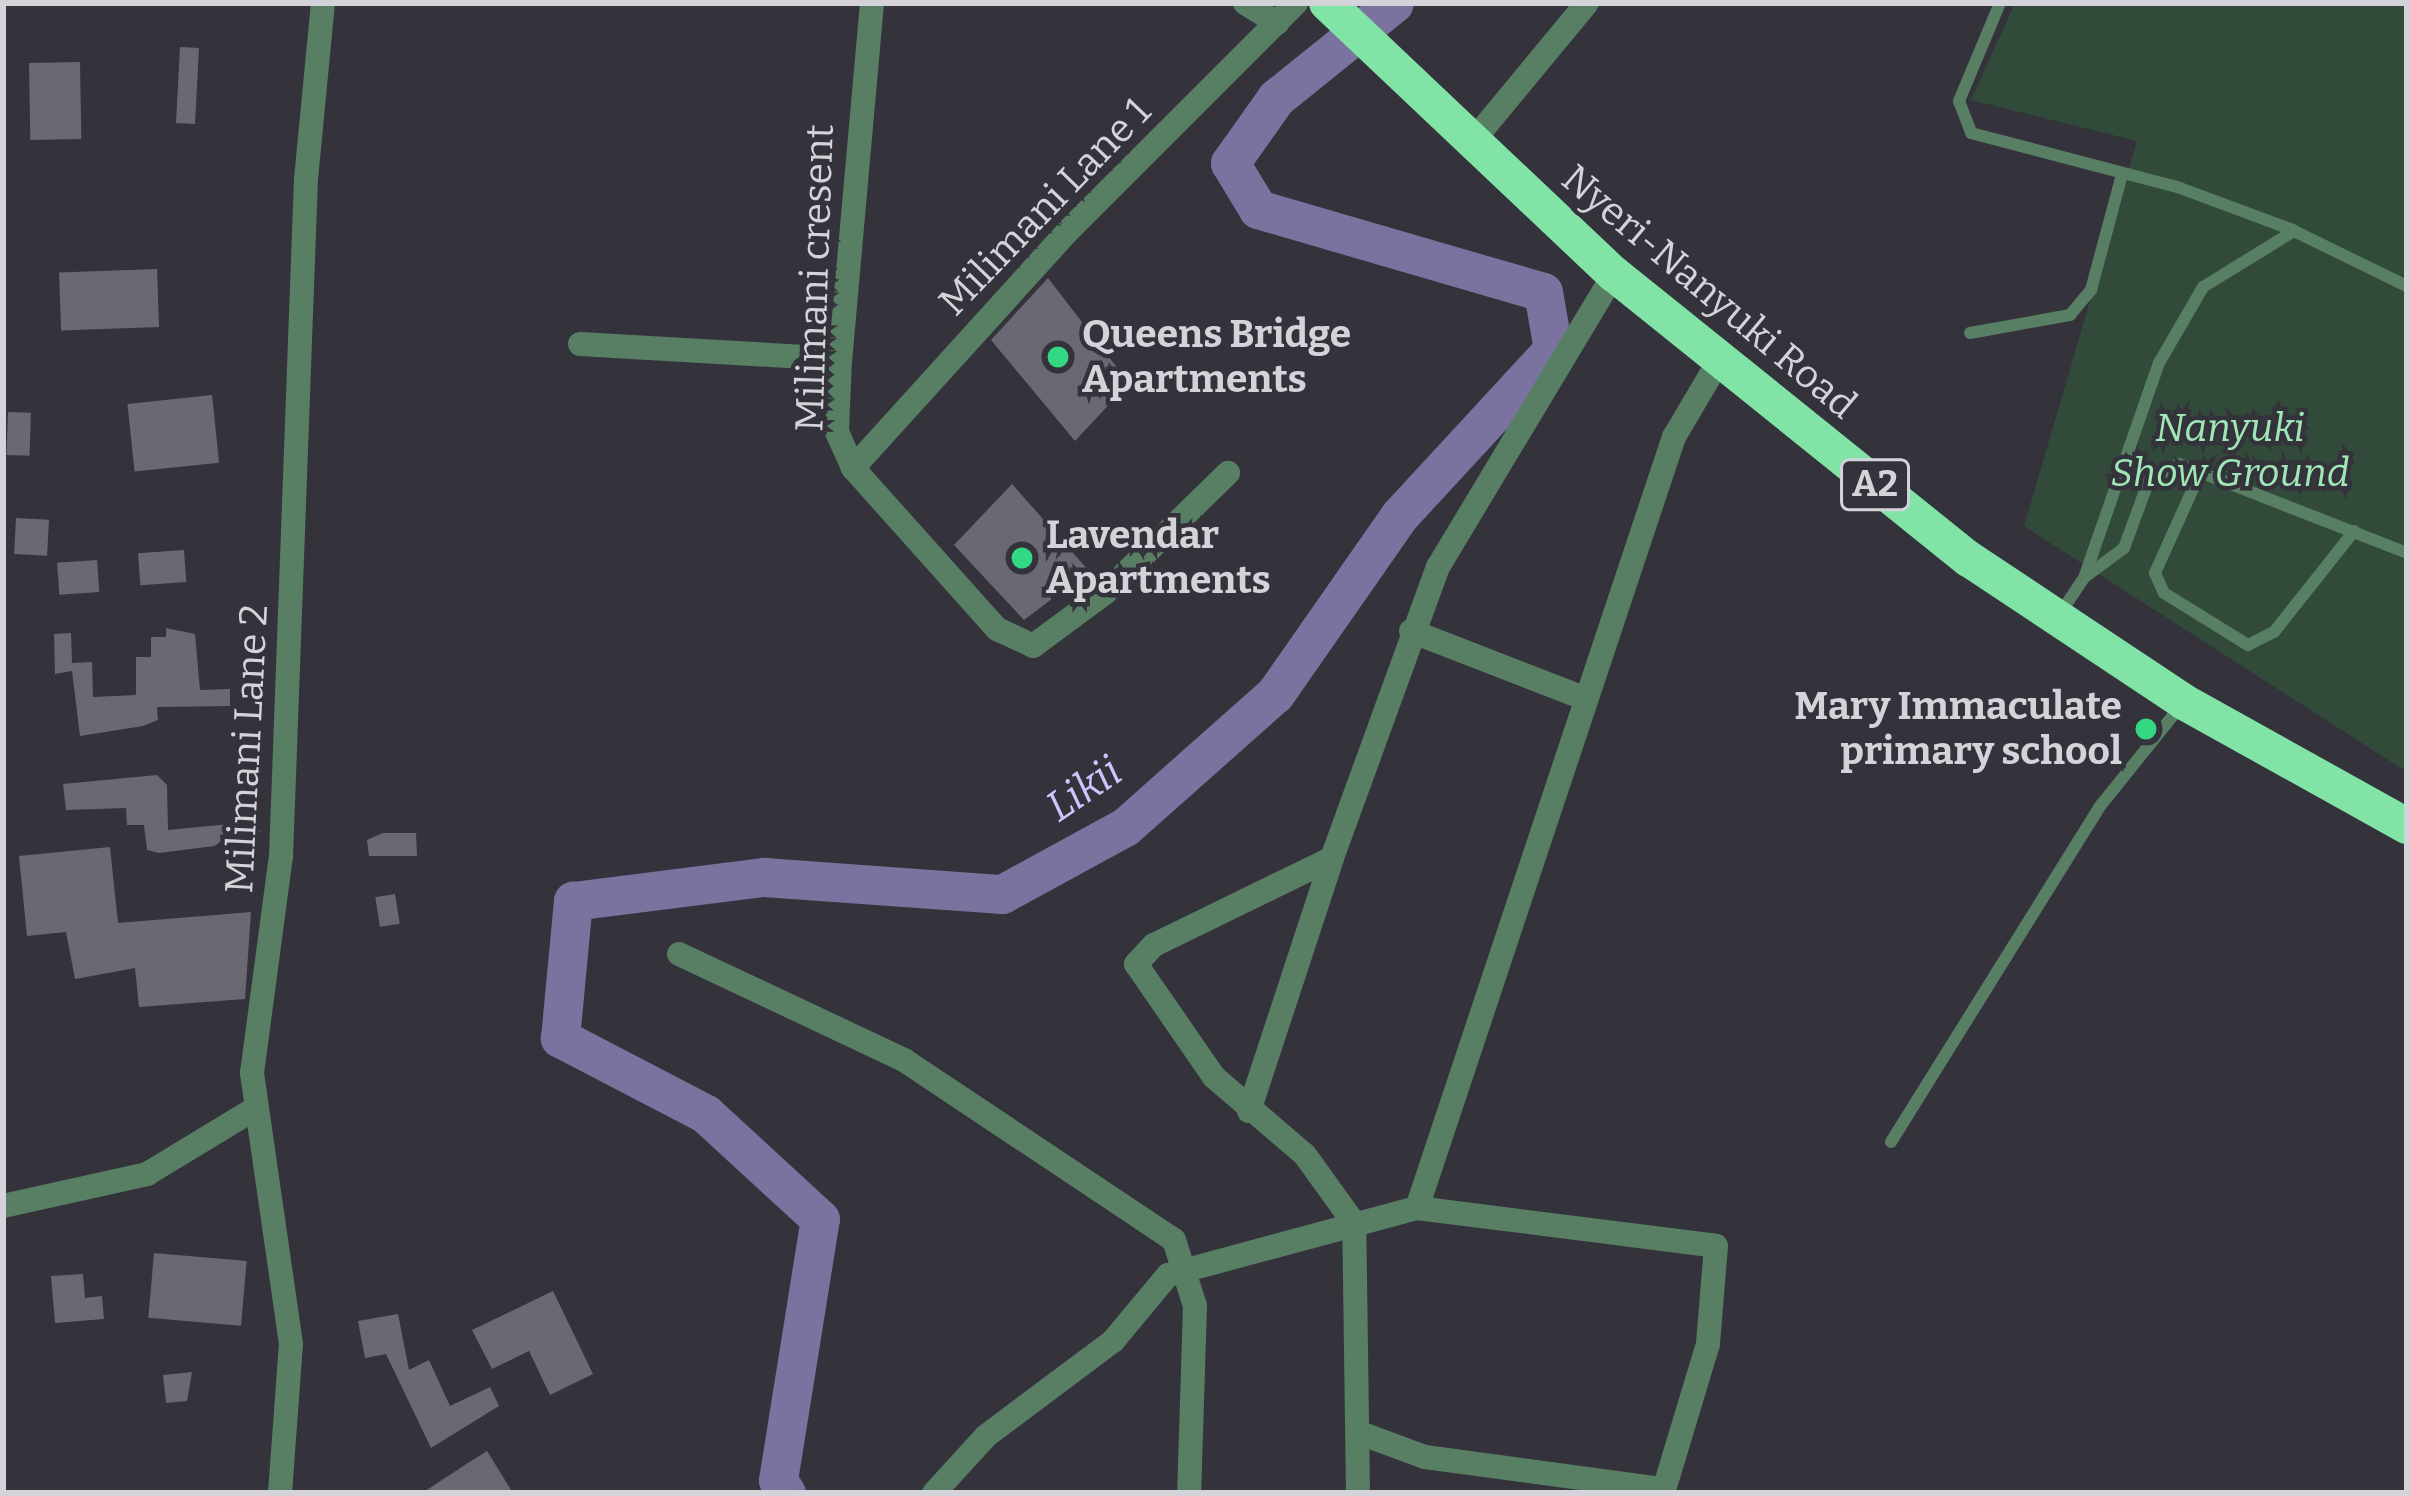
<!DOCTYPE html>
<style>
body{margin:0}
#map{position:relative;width:2410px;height:1496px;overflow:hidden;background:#34333c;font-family:Bitter,serif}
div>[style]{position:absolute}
.green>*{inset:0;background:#324a3a}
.river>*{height:39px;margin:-19.5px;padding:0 19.5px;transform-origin:19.5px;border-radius:19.5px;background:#7a739f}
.building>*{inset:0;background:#6a6973;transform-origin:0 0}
.lane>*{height:12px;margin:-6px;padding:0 6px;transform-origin:6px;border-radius:6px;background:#587e64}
.street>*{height:24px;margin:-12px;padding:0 12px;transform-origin:12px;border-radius:12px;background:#587e64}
.highway>*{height:36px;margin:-18px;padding:0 18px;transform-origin:18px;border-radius:18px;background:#81e3a5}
.dots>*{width:33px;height:33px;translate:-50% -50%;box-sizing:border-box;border:6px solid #34333c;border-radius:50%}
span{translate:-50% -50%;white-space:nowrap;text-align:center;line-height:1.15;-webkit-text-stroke:9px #34333c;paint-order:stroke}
.shield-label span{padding:3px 9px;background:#34333c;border:3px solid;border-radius:9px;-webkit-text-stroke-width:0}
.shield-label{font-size:36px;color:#d4d3d9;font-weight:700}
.street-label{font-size:39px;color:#d4d3d9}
.poi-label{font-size:39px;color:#d4d3d9;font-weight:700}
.left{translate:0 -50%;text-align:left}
.right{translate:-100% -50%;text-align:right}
.park-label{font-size:39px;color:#a0e7b7;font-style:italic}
.water-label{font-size:42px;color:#ccc4fc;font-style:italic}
.frame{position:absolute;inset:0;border:6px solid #d4d3d9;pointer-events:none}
</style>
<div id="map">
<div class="green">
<div style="clip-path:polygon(2015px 3px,2407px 3px,2407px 772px,2024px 526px,2137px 141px,1971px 100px)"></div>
</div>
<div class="river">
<div style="left:786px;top:1493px;width:15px;rotate:-122deg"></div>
<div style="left:778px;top:1480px;width:264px;rotate:-80.9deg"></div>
<div style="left:820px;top:1219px;width:155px;rotate:-137.4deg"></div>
<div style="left:706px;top:1114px;width:165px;rotate:-152.5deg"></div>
<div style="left:560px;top:1038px;width:138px;rotate:-84.6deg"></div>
<div style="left:573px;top:901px;width:193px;rotate:-7.2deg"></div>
<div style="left:764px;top:877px;width:239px;rotate:4.1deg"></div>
<div style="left:1002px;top:894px;width:140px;rotate:-28.6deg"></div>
<div style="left:1125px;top:827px;width:200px;rotate:-41.6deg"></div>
<div style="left:1275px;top:694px;width:218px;rotate:-55.1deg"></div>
<div style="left:1400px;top:515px;width:226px;rotate:-47.3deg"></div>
<div style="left:1553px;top:349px;width:58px;rotate:-100deg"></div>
<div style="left:1543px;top:292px;width:297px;rotate:-163.8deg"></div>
<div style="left:1258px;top:209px;width:54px;rotate:-121.3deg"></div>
<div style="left:1230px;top:163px;width:80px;rotate:-54.7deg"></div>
<div style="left:1276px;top:98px;width:151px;rotate:-38.8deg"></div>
</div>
<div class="building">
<div style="left:180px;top:47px;width:19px;height:76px;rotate:3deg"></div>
<div style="left:80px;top:62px;width:77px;height:51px;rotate:89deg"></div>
<div style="left:157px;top:269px;width:58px;height:98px;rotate:88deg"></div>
<div style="clip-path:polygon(1048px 278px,1129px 383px,1075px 441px,991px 340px)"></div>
<div style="left:212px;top:395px;width:68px;height:85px;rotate:84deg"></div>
<div style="left:8px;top:412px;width:23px;height:43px;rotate:2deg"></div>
<div style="clip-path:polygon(1012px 484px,1089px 571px,1024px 620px,954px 545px)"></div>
<div style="left:16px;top:518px;width:33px;height:36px;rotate:3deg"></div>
<div style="left:184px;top:550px;width:32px;height:46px;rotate:86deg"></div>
<div style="left:97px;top:560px;width:32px;height:40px;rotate:86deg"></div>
<div style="clip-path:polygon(166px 628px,195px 634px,200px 690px,230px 689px,230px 706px,157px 707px,158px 720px,143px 726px,80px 736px,72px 671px,55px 674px,54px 634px,71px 633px,72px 663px,92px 662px,93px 697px,136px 695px,136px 657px,151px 657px,151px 637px,166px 637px)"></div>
<div style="clip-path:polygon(157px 775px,167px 785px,168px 830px,260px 821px,261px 840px,159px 853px,147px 850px,144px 825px,127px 825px,126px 808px,66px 810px,63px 784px)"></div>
<div style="clip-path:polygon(383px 833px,416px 833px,417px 856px,369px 856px,367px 840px)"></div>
<div style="clip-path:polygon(110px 847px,118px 923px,251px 912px,245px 999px,139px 1007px,135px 968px,75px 979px,66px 932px,27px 936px,19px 856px)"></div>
<div style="left:395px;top:894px;width:30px;height:20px;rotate:81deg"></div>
<div style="left:154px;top:1253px;width:93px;height:65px;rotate:5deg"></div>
<div style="clip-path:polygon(83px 1274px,85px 1298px,102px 1296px,104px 1319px,55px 1323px,51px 1276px)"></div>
<div style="clip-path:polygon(553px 1291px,593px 1374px,550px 1395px,529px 1351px,492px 1369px,472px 1330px)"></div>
<div style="clip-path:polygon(398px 1314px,409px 1370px,429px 1360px,450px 1406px,490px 1387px,499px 1406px,431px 1448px,386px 1354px,365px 1358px,358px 1321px)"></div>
<div style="clip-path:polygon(192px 1372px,187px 1401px,166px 1403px,163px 1375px)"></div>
<div style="clip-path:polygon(487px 1451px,513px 1493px,422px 1493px,468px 1463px)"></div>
</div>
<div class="lane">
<div style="left:2000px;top:3px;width:106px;rotate:112.7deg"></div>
<div style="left:1959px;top:101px;width:34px;rotate:69deg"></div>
<div style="left:1971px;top:133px;width:216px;rotate:14.7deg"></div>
<div style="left:2180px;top:188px;width:121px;rotate:20.4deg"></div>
<div style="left:1970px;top:333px;width:102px;rotate:-10.2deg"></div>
<div style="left:2070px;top:315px;width:33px;rotate:-50deg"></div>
<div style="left:2091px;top:290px;width:116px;rotate:-75deg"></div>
<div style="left:2201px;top:471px;width:112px;rotate:114.3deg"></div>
<div style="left:2155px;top:573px;width:22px;rotate:66deg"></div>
<div style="left:2164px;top:593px;width:99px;rotate:31.8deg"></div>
<div style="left:2248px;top:645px;width:29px;rotate:-27deg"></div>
<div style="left:2274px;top:632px;width:129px;rotate:-51.6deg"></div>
<div style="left:2085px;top:577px;width:49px;rotate:-36.6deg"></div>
<div style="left:2124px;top:548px;width:72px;rotate:-69.8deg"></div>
<div style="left:2149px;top:480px;width:34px;rotate:-28deg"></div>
<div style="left:2179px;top:464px;width:245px;rotate:21.3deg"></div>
<div style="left:2059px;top:615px;width:45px;rotate:-56deg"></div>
<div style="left:2084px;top:578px;width:228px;rotate:-70.8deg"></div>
<div style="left:2159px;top:363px;width:88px;rotate:-59.9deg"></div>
<div style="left:2203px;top:287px;width:107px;rotate:-31.6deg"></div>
<div style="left:2294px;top:231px;width:126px;rotate:26deg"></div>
<div style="left:1891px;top:1142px;width:397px;rotate:-58.1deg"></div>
<div style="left:2101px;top:805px;width:131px;rotate:-51.2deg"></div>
</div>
<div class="street">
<div style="left:872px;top:3px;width:357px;rotate:95.1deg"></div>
<div style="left:840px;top:359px;width:73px;rotate:92.4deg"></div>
<div style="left:837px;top:432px;width:39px;rotate:66deg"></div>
<div style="left:853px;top:468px;width:216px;rotate:48.2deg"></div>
<div style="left:997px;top:629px;width:40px;rotate:25deg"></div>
<div style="left:1033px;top:646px;width:89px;rotate:-36.4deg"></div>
<div style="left:1105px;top:593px;width:172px;rotate:-44.3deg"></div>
<div style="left:1245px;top:3px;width:38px;rotate:32deg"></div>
<div style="left:1472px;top:142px;width:180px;rotate:-50.4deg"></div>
<div style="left:580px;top:344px;width:260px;rotate:3.3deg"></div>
<div style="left:853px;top:468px;width:321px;rotate:-47.8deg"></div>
<div style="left:1069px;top:230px;width:321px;rotate:-45deg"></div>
<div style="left:1411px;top:631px;width:186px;rotate:21.2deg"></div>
<div style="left:679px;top:954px;width:249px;rotate:25.2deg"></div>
<div style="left:904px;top:1060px;width:324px;rotate:33.7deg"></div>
<div style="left:1174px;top:1240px;width:69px;rotate:72.3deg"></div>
<div style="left:1195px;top:1306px;width:187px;rotate:91.8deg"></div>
<div style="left:1249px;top:1111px;width:266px;rotate:-71.8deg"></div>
<div style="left:3px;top:1206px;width:148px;rotate:-12.5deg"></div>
<div style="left:147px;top:1174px;width:122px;rotate:-31.2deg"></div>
<div style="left:1417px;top:1208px;width:813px;rotate:-71.57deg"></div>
<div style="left:1674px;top:437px;width:85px;rotate:-59.5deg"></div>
<div style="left:1360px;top:1433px;width:69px;rotate:20.3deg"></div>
<div style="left:1425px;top:1457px;width:240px;rotate:7.7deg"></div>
<div style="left:280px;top:1493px;width:149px;rotate:-85.8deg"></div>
<div style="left:291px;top:1344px;width:274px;rotate:-98.2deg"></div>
<div style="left:252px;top:1073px;width:218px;rotate:-82.4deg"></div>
<div style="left:281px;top:857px;width:678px;rotate:-87.89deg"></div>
<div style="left:306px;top:179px;width:177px;rotate:-84.5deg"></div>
<div style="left:934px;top:1493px;width:77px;rotate:-47.6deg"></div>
<div style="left:986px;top:1436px;width:159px;rotate:-36.8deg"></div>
<div style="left:1113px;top:1341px;width:86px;rotate:-50.2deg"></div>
<div style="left:1168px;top:1275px;width:258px;rotate:-15.1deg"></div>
<div style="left:1417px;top:1208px;width:301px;rotate:7.2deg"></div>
<div style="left:1716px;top:1246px;width:98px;rotate:94.7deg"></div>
<div style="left:1708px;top:1344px;width:156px;rotate:106.8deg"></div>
<div style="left:1358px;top:1493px;width:270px;rotate:-90.8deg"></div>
<div style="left:1354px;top:1223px;width:84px;rotate:-125.8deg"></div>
<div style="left:1305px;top:1155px;width:120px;rotate:-139.4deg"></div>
<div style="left:1214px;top:1077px;width:137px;rotate:-124.6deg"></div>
<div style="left:1136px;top:964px;width:26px;rotate:-47deg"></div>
<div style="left:1154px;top:945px;width:198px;rotate:-26deg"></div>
<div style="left:1332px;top:858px;width:310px;rotate:-70deg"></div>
<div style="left:1438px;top:567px;width:342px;rotate:-59deg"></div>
</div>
<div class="highway">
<div style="left:1327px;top:3px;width:395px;rotate:43.4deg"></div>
<div style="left:1614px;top:274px;width:455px;rotate:38.8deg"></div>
<div style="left:1969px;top:559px;width:258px;rotate:33.6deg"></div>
<div style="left:2184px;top:702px;width:255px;rotate:29.1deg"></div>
</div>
<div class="dots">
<div style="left:1058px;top:357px;background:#33d882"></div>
<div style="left:1022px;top:558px;background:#33d882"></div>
<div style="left:2146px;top:729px;background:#33d882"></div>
</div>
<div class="shield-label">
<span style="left:1875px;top:485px">A2</span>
</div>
<div class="street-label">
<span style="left:1045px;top:207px;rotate:-46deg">Milimani Lane 1</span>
<span style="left:815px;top:278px;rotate:-88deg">Milimani cresent</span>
<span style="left:1709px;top:292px;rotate:40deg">Nyeri-Nanyuki Road</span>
<span style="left:247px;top:749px;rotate:-87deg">Milimani Lane 2</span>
</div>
<div class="poi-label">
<span class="left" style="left:1082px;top:357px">Queens Bridge<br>Apartments</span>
<span class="left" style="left:1046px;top:558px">Lavendar<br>Apartments</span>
<span class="right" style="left:2122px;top:729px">Mary Immaculate<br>primary school</span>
</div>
<div class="park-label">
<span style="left:2230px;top:451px">Nanyuki<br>Show Ground</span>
</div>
<div class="water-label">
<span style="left:1084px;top:789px;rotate:-34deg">Likii</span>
</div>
<div class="frame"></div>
</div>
